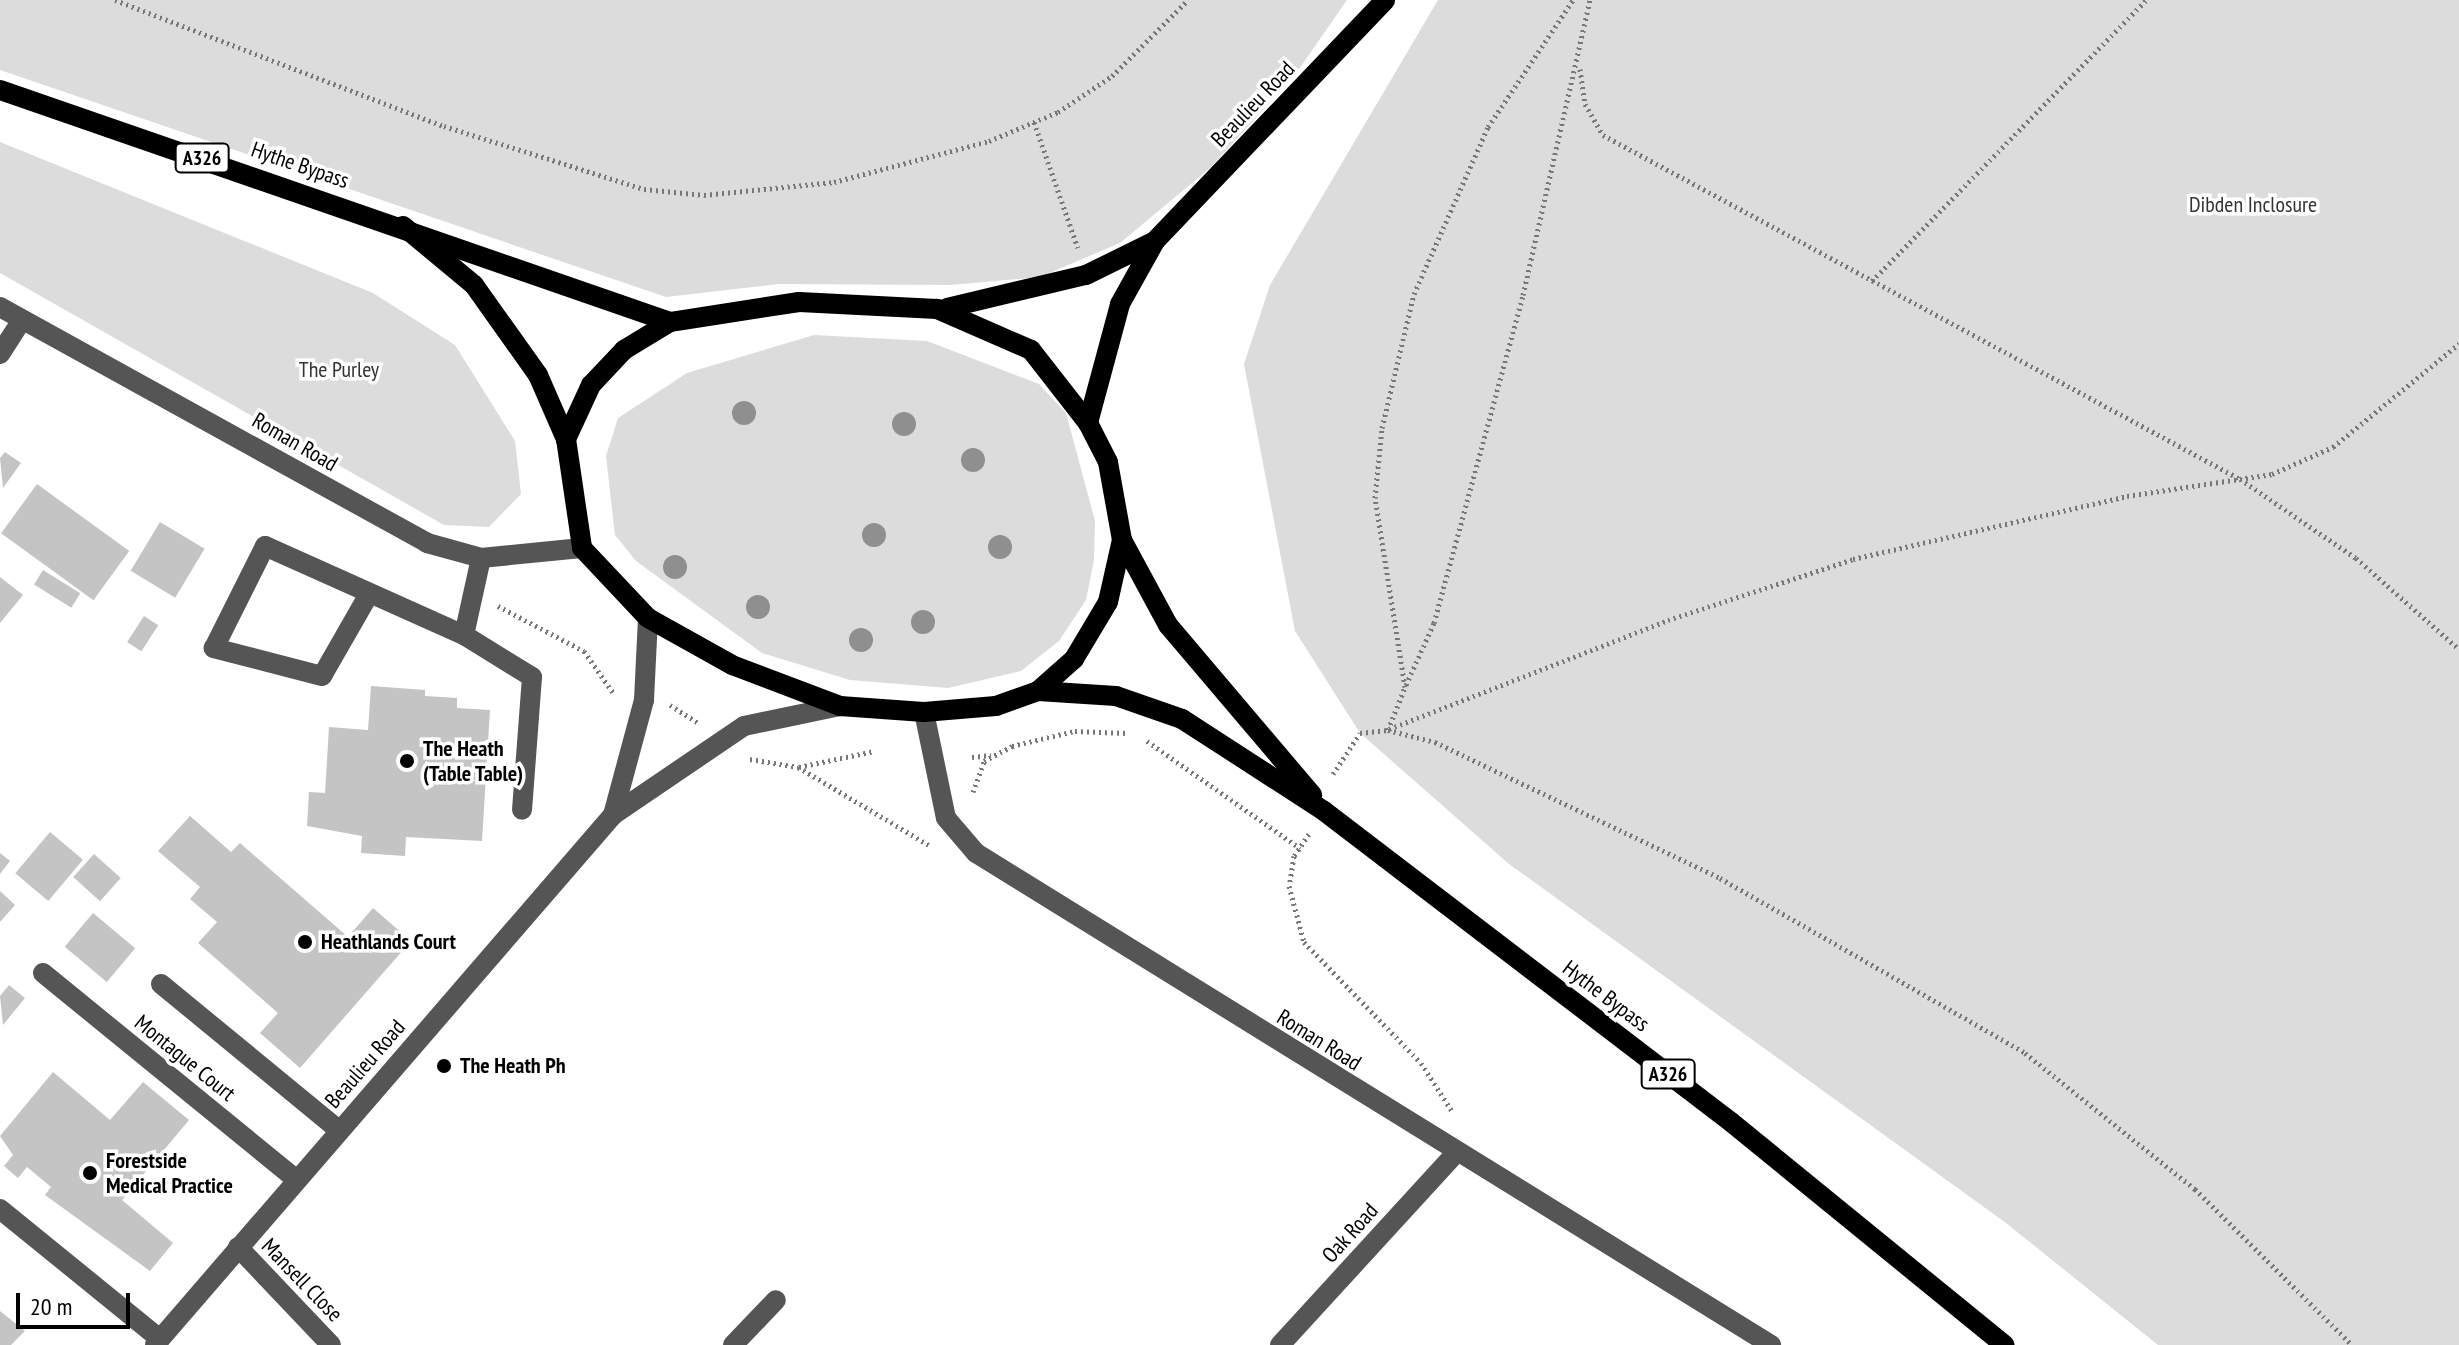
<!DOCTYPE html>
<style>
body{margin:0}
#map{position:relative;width:2459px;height:1345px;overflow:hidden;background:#fff;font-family:"PT Sans Narrow",sans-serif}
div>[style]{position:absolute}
.green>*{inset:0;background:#dcdcdc}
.building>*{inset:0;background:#c4c4c4;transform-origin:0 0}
.path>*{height:5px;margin-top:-2.5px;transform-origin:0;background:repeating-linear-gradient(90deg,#777 0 2px,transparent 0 6px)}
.minor>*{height:20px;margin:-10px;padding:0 10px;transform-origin:10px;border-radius:10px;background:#555}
.major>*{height:20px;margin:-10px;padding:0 10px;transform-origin:10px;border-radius:10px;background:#000}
.trees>*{width:24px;height:24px;margin:-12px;border-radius:50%;background:#8f8f8f}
.dots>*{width:22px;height:22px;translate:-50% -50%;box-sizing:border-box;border:4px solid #fff;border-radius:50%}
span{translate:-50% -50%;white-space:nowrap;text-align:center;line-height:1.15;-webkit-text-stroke:7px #fff;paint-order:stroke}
.shield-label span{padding:2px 6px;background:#fff;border:2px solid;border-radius:6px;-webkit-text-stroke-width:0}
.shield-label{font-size:20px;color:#000;font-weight:700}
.street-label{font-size:22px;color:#000}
.park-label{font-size:22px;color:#333}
.poi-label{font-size:22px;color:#000;font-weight:700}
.left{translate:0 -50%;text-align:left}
.scale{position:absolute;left:16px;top:1293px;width:114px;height:36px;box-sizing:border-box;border:4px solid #000;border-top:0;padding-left:10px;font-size:24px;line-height:28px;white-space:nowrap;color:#000;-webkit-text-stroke:6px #fff;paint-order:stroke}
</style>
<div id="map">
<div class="green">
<div style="clip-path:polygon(0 0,1347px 0,1295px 75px,1210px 168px,1120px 243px,1040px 277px,950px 285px,779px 284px,666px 297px,0 70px)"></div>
<div style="clip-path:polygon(1438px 0,2459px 0,2459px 1345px,2158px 1345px,2006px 1223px,1509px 864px,1360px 733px,1295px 631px,1244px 364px,1270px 285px)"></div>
<div style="clip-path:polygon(0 142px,373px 293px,455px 345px,515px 441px,521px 494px,489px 527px,444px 525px,0 273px)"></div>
<div style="clip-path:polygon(814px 335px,927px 341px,1039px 384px,1066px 413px,1095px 521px,1094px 560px,1086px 600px,1059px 641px,1021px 671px,948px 688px,850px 680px,762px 653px,636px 561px,615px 535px,606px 456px,618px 418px,687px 373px)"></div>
</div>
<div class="building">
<div style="clip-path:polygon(5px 452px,21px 463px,3px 488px,0 458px)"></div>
<div style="left:37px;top:484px;width:114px;height:61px;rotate:36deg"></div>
<div style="left:160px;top:522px;width:52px;height:57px;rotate:31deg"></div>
<div style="left:43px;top:570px;width:44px;height:17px;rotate:32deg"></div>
<div style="clip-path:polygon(0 577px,23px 595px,0 623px)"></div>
<div style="left:144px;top:616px;width:17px;height:31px;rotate:33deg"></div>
<div style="clip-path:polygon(371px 686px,425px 690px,425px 696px,457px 698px,457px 708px,490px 710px,482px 841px,406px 837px,405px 856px,361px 853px,362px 836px,307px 826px,309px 792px,325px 793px,329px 727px,368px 730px)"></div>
<div style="clip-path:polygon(190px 816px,231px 852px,240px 843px,348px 937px,373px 908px,411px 941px,300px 1068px,260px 1033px,278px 1013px,198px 943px,217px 922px,190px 899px,200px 887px,158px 851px)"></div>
<div style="left:50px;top:832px;width:43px;height:54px;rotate:40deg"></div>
<div style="clip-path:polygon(0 853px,10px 861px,0 874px)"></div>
<div style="left:94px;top:854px;width:36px;height:31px;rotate:42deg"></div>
<div style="clip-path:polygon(0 891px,15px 905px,0 922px)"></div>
<div style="left:93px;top:913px;width:55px;height:44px;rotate:40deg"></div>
<div style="clip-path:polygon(9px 985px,25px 998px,3px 1025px,0 996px)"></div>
<div style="clip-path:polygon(53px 1072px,110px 1120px,143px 1082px,189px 1120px,122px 1200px,173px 1243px,150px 1271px,45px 1195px,51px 1187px,27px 1167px,18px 1178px,4px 1166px,13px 1155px,0 1136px)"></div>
<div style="clip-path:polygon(0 1311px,25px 1331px,11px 1345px,0 1345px)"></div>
</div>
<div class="path">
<div style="left:115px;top:0;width:352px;rotate:21deg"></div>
<div style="left:444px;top:126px;width:210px;rotate:17.5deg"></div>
<div style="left:644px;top:189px;width:60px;rotate:5.7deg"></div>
<div style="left:704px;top:195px;width:131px;rotate:-5.7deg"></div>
<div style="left:834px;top:182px;width:160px;rotate:-14.8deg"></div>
<div style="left:989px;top:141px;width:75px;rotate:-22.8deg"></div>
<div style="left:1058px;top:112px;width:65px;rotate:-33.7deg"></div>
<div style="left:1112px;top:76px;width:107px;rotate:-45deg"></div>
<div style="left:1580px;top:69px;width:35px;rotate:82deg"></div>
<div style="left:1585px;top:104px;width:36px;rotate:60deg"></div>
<div style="left:1603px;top:135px;width:724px;rotate:28.37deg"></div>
<div style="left:2240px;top:479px;width:140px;rotate:34.3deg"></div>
<div style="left:2356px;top:558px;width:137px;rotate:41.5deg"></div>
<div style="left:1034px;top:122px;width:133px;rotate:70.8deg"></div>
<div style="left:1872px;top:281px;width:392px;rotate:-45.7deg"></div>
<div style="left:498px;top:606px;width:97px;rotate:27.6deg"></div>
<div style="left:584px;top:651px;width:52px;rotate:55.1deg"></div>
<div style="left:1406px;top:685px;width:68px;rotate:-65.7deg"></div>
<div style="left:1434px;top:623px;width:340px;rotate:-74.8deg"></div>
<div style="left:1523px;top:295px;width:303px;rotate:-77.2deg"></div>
<div style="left:670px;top:705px;width:34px;rotate:32deg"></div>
<div style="left:1389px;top:729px;width:300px;rotate:-21.3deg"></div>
<div style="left:1668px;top:620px;width:195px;rotate:-18.2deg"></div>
<div style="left:1853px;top:559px;width:281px;rotate:-12.9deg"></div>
<div style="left:2127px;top:496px;width:147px;rotate:-8.6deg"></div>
<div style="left:2272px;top:474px;width:67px;rotate:-23.9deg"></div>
<div style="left:2333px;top:447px;width:163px;rotate:-39.3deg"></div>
<div style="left:1388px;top:730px;width:49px;rotate:14.3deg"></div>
<div style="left:1435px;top:742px;width:316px;rotate:25.5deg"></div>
<div style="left:1720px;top:878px;width:352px;rotate:29.8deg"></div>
<div style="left:2025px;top:1053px;width:218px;rotate:38.7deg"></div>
<div style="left:2195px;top:1189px;width:221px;rotate:44.8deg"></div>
<div style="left:1147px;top:741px;width:187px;rotate:35deg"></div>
<div style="left:972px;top:757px;width:19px;rotate:-6deg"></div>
<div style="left:750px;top:759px;width:49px;rotate:9.5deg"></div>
<div style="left:798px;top:767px;width:152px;rotate:30.8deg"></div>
<div style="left:799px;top:767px;width:77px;rotate:-12deg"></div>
<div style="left:1333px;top:774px;width:49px;rotate:-56.6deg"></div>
<div style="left:1360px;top:733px;width:28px;rotate:-6deg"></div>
<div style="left:1388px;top:730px;width:46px;rotate:-68.4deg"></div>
<div style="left:1405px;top:687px;width:191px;rotate:-99deg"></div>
<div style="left:1375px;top:498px;width:70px;rotate:-84.3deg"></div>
<div style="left:1382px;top:428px;width:138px;rotate:-76.6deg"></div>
<div style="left:1414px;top:294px;width:183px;rotate:-66.1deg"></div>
<div style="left:1488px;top:127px;width:153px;rotate:-56.2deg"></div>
<div style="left:973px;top:792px;width:33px;rotate:-70deg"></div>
<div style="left:984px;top:761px;width:32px;rotate:-28deg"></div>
<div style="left:1012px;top:746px;width:65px;rotate:-13.4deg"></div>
<div style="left:1075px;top:731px;width:51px;rotate:2.2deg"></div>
<div style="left:1309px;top:834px;width:27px;rotate:124deg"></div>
<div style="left:1294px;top:856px;width:30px;rotate:99deg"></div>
<div style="left:1289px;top:886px;width:58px;rotate:75deg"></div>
<div style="left:1304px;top:942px;width:168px;rotate:46deg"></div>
<div style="left:1421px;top:1063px;width:57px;rotate:57.1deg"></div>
</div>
<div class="minor">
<div style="left:0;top:307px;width:488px;rotate:28.9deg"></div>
<div style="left:427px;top:543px;width:56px;rotate:15.5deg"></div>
<div style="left:481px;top:558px;width:101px;rotate:-5.7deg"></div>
<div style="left:0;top:354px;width:40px;rotate:-57.1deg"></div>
<div style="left:481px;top:558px;width:79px;rotate:102.4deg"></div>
<div style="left:464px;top:635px;width:80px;rotate:31.7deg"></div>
<div style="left:532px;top:677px;width:133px;rotate:94.3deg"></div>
<div style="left:365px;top:601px;width:86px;rotate:119.8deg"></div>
<div style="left:322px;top:676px;width:112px;rotate:-165.5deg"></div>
<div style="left:214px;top:648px;width:114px;rotate:-63.4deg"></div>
<div style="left:265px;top:546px;width:218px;rotate:24.1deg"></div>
<div style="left:924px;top:712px;width:108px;rotate:78.3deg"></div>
<div style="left:946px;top:818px;width:46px;rotate:49.4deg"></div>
<div style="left:976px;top:853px;width:935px;rotate:31.75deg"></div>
<div style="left:613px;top:815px;width:119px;rotate:-74.9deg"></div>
<div style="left:644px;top:700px;width:82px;rotate:-87.2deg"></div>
<div style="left:43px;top:973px;width:326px;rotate:39.2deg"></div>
<div style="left:161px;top:984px;width:230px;rotate:39.4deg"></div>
<div style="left:0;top:1209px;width:206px;rotate:39.1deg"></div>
<div style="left:238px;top:1247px;width:135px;rotate:46.5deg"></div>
<div style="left:155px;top:1345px;width:700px;rotate:-49.17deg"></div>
<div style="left:613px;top:815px;width:158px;rotate:-34.2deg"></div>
<div style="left:744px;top:726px;width:98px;rotate:-11.8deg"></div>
<div style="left:733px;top:1345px;width:62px;rotate:-46.3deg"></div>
<div style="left:1280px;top:1345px;width:259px;rotate:-47.5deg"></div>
</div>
<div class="major">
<div style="left:0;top:90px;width:709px;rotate:19.1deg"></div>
<div style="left:403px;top:226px;width:92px;rotate:39.7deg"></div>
<div style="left:474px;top:285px;width:110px;rotate:54.6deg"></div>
<div style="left:538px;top:375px;width:70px;rotate:66.4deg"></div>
<div style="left:566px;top:439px;width:110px;rotate:81.6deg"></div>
<div style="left:582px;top:548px;width:96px;rotate:46.7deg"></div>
<div style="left:648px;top:618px;width:96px;rotate:29.2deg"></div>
<div style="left:732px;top:665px;width:116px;rotate:20.8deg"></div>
<div style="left:840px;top:706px;width:84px;rotate:4.1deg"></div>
<div style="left:924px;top:712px;width:72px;rotate:-4.8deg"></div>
<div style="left:996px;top:706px;width:45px;rotate:-19.7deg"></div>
<div style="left:1038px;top:691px;width:48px;rotate:-41.6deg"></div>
<div style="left:1074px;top:659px;width:66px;rotate:-59.2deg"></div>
<div style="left:1108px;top:602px;width:64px;rotate:-77.3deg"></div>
<div style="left:1122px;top:540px;width:79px;rotate:-100.2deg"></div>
<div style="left:1108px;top:462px;width:44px;rotate:-117.1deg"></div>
<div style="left:1088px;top:423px;width:93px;rotate:-128deg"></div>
<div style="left:1031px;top:350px;width:103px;rotate:-156.4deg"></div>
<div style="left:937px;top:309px;width:138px;rotate:-177.1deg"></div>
<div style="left:799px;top:302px;width:131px;rotate:171.2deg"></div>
<div style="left:670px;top:322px;width:54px;rotate:148.7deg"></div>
<div style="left:624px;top:350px;width:48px;rotate:133.3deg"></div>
<div style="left:591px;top:385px;width:60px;rotate:114.8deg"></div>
<div style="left:947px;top:308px;width:143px;rotate:-13.4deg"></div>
<div style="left:1086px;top:275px;width:77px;rotate:-26.2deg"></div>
<div style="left:1088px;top:423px;width:123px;rotate:-74.9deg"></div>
<div style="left:1120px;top:304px;width:72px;rotate:-60.9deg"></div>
<div style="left:1155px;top:241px;width:333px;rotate:-46.3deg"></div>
<div style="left:1122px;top:540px;width:97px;rotate:61.6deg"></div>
<div style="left:1168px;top:625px;width:223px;rotate:49.7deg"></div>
<div style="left:1038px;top:691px;width:78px;rotate:3.7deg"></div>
<div style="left:1116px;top:696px;width:70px;rotate:19.2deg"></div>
<div style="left:1182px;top:719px;width:169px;rotate:32.9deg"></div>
<div style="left:1324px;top:811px;width:512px;rotate:37.38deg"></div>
<div style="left:1731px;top:1122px;width:353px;rotate:39.2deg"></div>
</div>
<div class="trees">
<div style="left:744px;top:413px"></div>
<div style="left:904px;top:424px"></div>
<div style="left:973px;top:460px"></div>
<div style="left:874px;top:535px"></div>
<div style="left:1000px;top:547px"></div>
<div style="left:675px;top:567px"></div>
<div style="left:758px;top:607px"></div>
<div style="left:923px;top:622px"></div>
<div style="left:861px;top:640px"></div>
</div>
<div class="dots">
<div style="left:407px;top:761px;background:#000"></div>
<div style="left:305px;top:942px;background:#000"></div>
<div style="left:444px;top:1066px;background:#000"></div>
<div style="left:90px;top:1173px;background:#000"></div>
</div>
<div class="shield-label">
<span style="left:202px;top:158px">A326</span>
<span style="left:1668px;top:1074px">A326</span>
</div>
<div class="street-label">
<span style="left:1253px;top:104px;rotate:-46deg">Beaulieu Road</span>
<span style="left:300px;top:165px;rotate:19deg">Hythe Bypass</span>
<span style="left:295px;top:442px;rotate:30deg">Roman Road</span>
<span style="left:1606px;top:996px;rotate:37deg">Hythe Bypass</span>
<span style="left:1319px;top:1040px;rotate:32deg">Roman Road</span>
<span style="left:185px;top:1058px;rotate:39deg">Montague Court</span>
<span style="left:365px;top:1064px;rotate:-49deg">Beaulieu Road</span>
<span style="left:1350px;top:1233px;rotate:-48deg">Oak Road</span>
<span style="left:302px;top:1280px;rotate:46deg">Mansell Close</span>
</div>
<div class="park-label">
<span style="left:2253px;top:205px">Dibden Inclosure</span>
<span style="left:339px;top:370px">The Purley</span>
</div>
<div class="poi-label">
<span class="left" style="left:423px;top:761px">The Heath<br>(Table Table)</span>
<span class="left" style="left:321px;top:942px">Heathlands Court</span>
<span class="left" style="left:460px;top:1066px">The Heath Ph</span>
<span class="left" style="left:106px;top:1173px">Forestside<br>Medical Practice</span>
</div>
<div class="scale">20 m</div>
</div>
